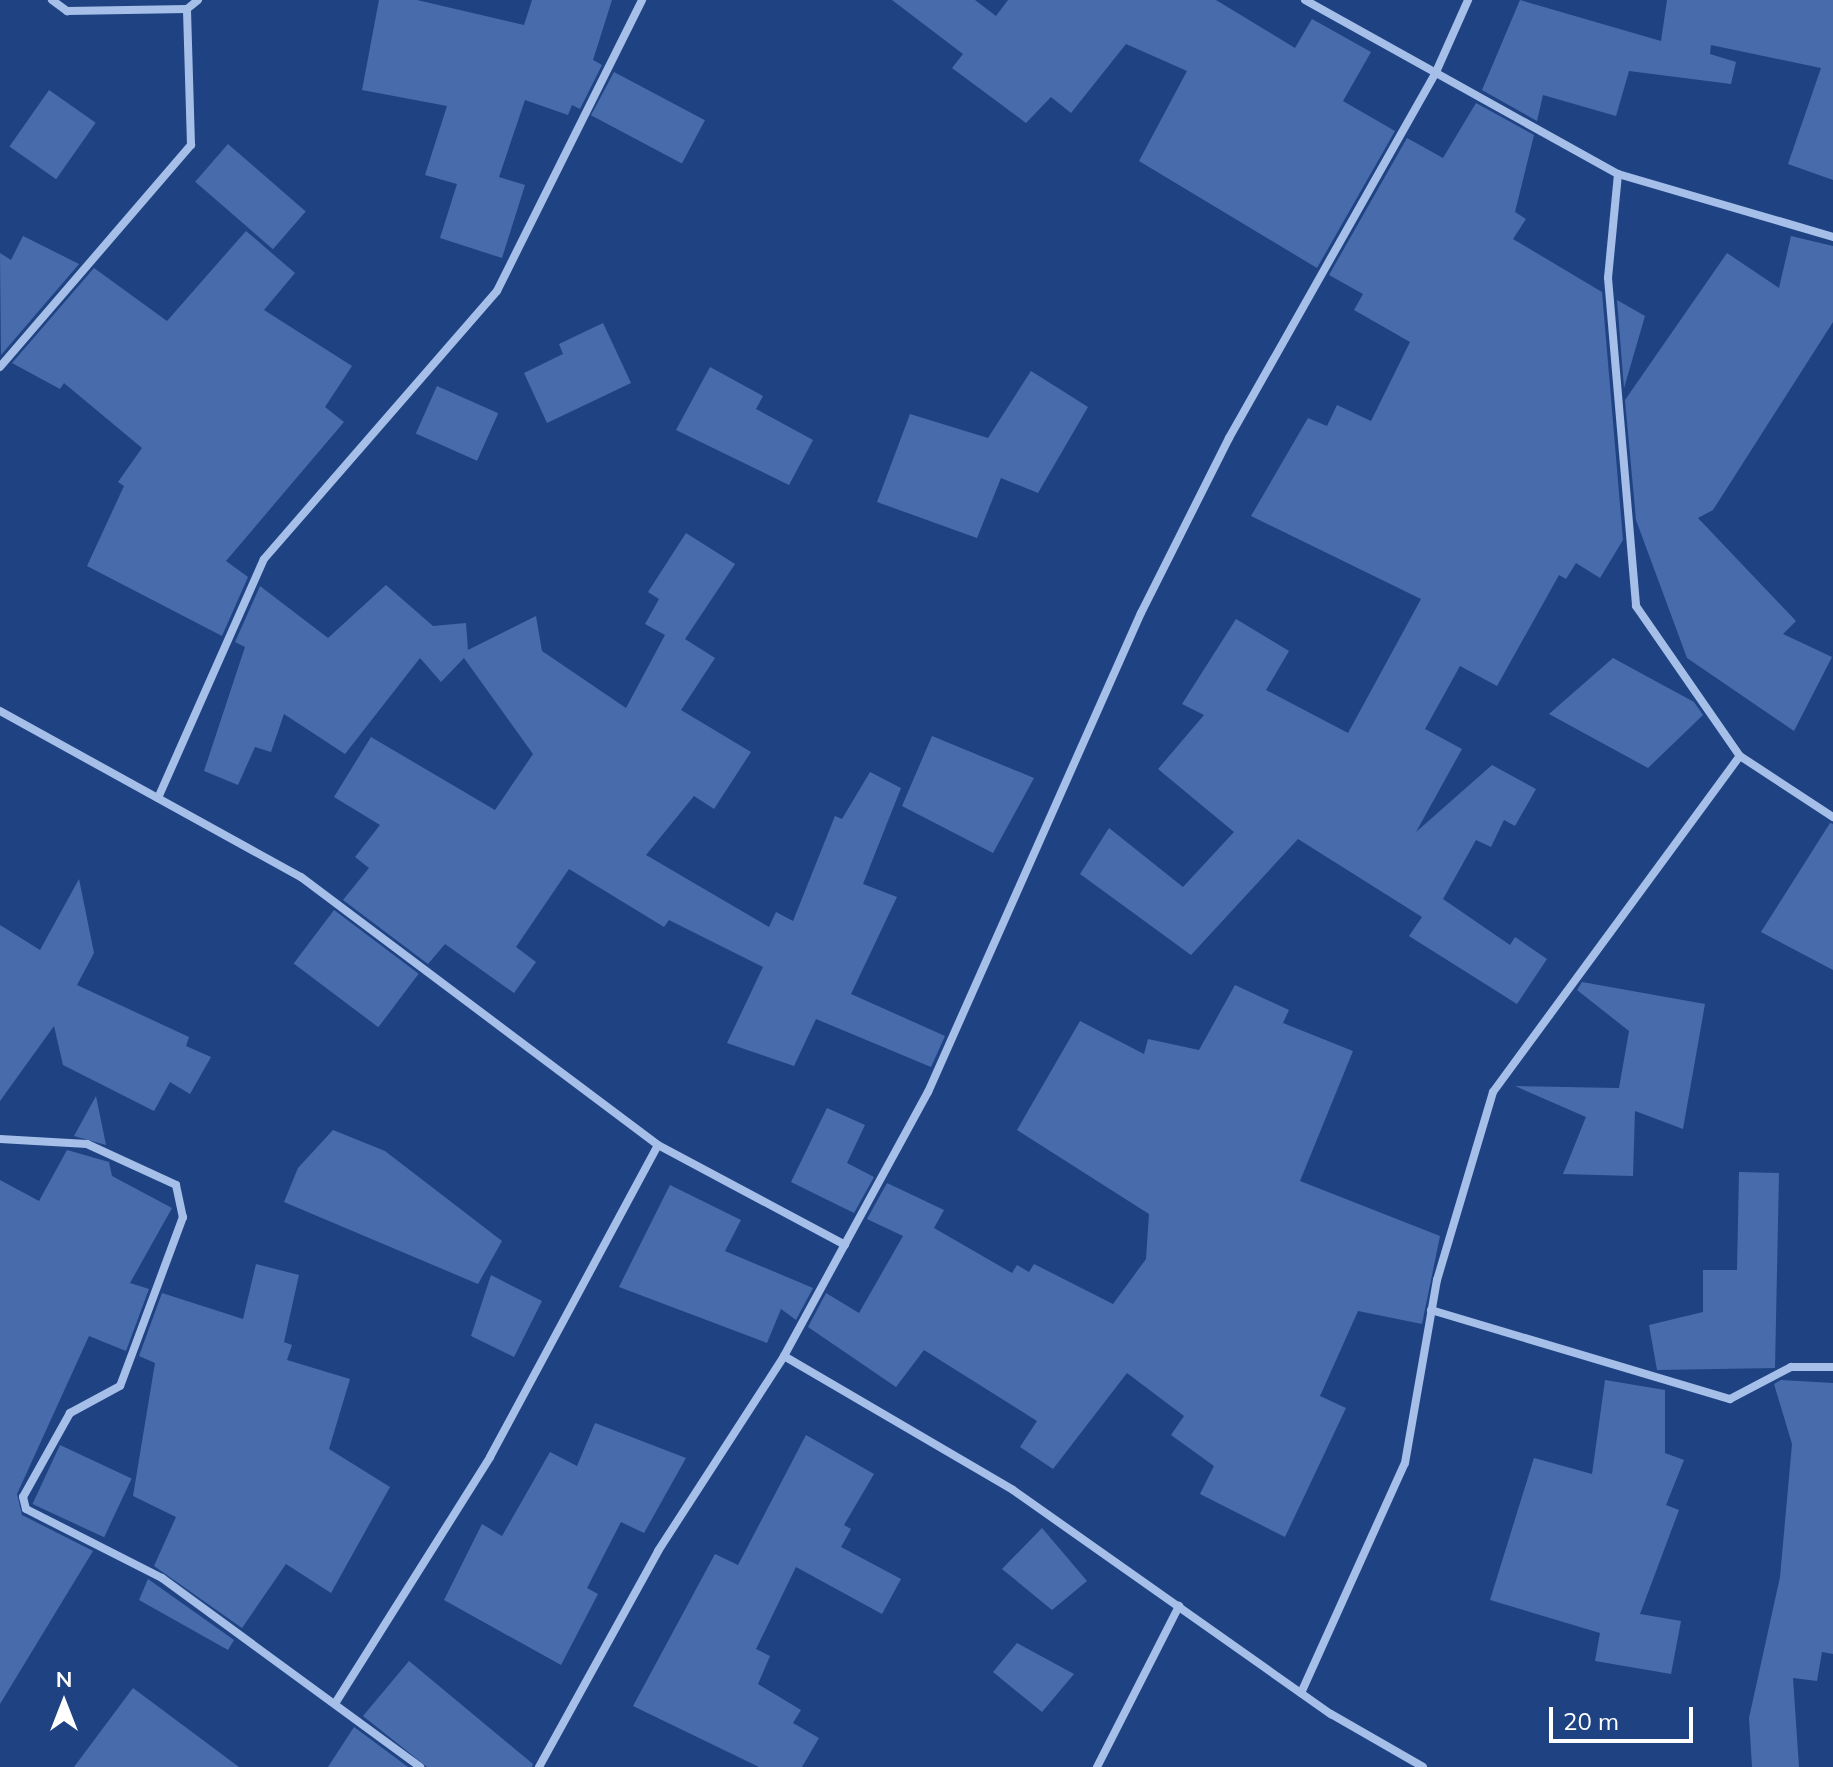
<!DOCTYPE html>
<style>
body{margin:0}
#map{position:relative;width:1833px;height:1767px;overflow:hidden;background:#1f4382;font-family:Mulish,sans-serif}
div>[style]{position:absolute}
.building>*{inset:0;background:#486cab;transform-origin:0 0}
.minor>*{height:8px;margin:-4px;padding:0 4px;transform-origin:4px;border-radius:4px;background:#a6bfe9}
span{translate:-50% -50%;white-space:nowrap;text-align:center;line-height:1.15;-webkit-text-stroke:7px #1f4382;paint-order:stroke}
.north{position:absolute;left:24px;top:1663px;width:80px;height:80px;-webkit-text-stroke:6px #1f4382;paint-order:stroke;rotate:0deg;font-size:22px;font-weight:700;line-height:32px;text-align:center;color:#fff}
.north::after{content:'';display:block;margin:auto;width:28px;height:36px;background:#fff;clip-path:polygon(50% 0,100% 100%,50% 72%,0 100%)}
.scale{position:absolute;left:1549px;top:1707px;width:144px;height:36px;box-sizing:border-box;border:4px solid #fff;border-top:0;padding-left:10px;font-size:24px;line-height:28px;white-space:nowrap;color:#fff;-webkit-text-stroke:6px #1f4382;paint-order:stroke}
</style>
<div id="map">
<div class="building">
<div style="clip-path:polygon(379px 0,417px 0,524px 25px,532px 0,612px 0,593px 60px,602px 65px,580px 109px,572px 105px,568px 115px,525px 100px,499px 177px,525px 185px,502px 258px,440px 238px,457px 184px,425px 175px,447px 106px,362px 90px)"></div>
<div style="clip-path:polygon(892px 0,975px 0,996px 16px,1008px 0,1216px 0,1295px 48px,1312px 19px,1371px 52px,1343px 101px,1395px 131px,1317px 268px,1139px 161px,1187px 71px,1126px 44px,1071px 113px,1051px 97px,1026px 123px,952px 68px,963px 54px)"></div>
<div style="clip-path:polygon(1520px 0,1661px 41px,1667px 0,1833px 0,1833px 180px,1788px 164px,1821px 68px,1711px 45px,1710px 54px,1736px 62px,1731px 84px,1629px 71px,1616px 116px,1543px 95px,1537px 121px,1482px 90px)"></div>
<div style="left:614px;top:72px;width:103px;height:49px;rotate:28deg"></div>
<div style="left:49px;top:90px;width:57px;height:69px;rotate:35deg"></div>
<div style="clip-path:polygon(1476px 103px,1534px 135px,1515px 212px,1526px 219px,1513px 239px,1602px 292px,1623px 540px,1600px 578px,1576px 563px,1566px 579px,1559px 575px,1497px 686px,1460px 666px,1425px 729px,1462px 749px,1416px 832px,1492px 765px,1536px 789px,1515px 826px,1504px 820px,1491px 847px,1476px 840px,1443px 899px,1510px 945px,1515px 937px,1547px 959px,1517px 1004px,1409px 936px,1422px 917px,1298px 839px,1191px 955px,1080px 874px,1109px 828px,1183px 887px,1234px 832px,1158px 769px,1204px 715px,1182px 704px,1236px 619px,1289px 651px,1266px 690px,1348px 733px,1421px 599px,1251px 516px,1308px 418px,1327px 426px,1337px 405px,1371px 421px,1410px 342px,1354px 310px,1363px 294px,1329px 275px,1407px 138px,1443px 158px)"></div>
<div style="left:228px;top:144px;width:103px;height:50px;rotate:41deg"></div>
<div style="clip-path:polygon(246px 231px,295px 273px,264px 310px,352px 366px,325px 407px,344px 422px,226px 561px,248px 577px,222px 636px,87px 566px,124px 486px,118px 482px,142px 448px,64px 383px,60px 389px,12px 363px,94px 268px,167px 321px)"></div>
<div style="clip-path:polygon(23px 236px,79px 264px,1px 355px,0 253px,11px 260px)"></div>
<div style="clip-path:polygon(1791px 236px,1833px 246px,1833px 322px,1713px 510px,1698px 518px,1796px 621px,1783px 634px,1832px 657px,1794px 731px,1687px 658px,1636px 520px,1625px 400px,1727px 253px,1779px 288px)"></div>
<div style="clip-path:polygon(1617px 300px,1645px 316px,1624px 388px)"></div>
<div style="clip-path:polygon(603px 323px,631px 383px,547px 423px,524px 373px,563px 354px,559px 344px)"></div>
<div style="clip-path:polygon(710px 367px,763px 396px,756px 409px,813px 440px,789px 485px,676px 430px)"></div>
<div style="clip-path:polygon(1031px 371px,1088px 407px,1038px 493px,1001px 478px,977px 538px,877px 502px,910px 414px,988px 438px)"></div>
<div style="left:437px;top:386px;width:67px;height:52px;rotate:24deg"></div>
<div style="clip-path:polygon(686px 533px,735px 564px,685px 639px,715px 658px,681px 710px,751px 752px,714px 809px,694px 796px,646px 855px,769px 927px,776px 912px,793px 921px,835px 816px,842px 819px,870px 772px,901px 788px,863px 884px,897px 897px,851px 994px,945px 1036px,931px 1067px,816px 1019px,794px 1066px,727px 1043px,763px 967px,669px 920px,664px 927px,569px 869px,516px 947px,536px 962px,514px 993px,445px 944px,428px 964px,343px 900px,369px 868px,355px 857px,380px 825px,334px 797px,371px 737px,495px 810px,533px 754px,464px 658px,441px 682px,420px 658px,345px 754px,284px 714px,271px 752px,255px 747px,238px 785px,204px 771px,245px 647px,235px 642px,260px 586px,328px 638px,386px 585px,433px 626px,466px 623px,468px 650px,536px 616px,542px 651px,626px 708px,665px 635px,645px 624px,659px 599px,648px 592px)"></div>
<div style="clip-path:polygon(1613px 658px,1694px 702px,1703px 715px,1648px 768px,1549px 714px)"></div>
<div style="clip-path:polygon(932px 736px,1034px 778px,993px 853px,902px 806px)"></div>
<div style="clip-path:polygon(1830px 823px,1833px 824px,1833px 970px,1761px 932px)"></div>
<div style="clip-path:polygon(79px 879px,94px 953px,77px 985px,189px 1037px,186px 1046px,211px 1057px,190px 1094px,170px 1082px,154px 1111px,63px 1065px,54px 1026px,0 1101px,0 925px,40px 950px)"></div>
<div style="left:334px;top:910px;width:106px;height:67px;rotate:37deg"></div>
<div style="clip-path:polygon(1582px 982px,1705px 1004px,1683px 1129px,1635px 1111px,1633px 1176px,1563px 1174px,1586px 1117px,1515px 1086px,1619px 1088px,1629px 1031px,1577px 990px)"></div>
<div style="clip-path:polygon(1235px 985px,1289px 1010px,1283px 1023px,1353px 1051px,1300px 1181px,1440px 1236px,1422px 1324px,1358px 1311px,1320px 1396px,1346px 1408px,1285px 1537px,1200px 1494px,1214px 1466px,1171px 1435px,1184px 1416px,1127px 1373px,1053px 1469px,1020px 1447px,1037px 1421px,924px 1350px,896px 1387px,808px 1327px,826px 1293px,859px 1313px,903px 1236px,867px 1219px,887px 1183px,944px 1210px,934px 1228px,1012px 1273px,1017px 1265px,1029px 1272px,1034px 1264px,1113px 1304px,1146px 1259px,1149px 1214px,1017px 1130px,1080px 1021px,1144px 1054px,1148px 1039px,1199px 1050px)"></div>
<div style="clip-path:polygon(96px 1096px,106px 1145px,74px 1136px)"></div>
<div style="clip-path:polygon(827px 1108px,865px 1125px,847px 1163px,874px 1177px,854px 1213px,791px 1182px)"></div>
<div style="clip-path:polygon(333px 1130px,385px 1151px,502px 1241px,478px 1284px,284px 1202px,298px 1168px)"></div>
<div style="clip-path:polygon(67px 1150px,109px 1162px,112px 1176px,172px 1208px,130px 1283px,149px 1289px,126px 1351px,89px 1336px,17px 1494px,22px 1515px,93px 1551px,0 1704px,0 1180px,39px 1201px)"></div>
<div style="clip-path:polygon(1739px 1172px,1779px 1173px,1775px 1368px,1657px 1370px,1649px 1325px,1703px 1312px,1703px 1270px,1737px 1270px)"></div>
<div style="clip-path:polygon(670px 1185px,741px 1220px,725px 1251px,813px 1288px,796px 1320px,781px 1309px,767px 1343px,619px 1287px)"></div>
<div style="clip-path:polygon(256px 1264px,299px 1275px,284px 1342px,292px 1345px,287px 1360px,350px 1379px,329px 1449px,390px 1487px,331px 1593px,286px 1564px,242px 1628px,154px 1566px,176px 1517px,133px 1496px,155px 1363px,139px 1356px,162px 1293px,243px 1319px)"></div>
<div style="clip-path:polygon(491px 1275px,542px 1301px,514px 1357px,471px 1336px)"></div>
<div style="clip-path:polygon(1605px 1380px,1665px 1390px,1665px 1453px,1684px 1460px,1666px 1505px,1679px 1510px,1640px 1614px,1681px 1621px,1671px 1674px,1595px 1661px,1600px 1633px,1490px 1600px,1534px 1458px,1592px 1474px)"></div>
<div style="clip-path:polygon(1781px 1380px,1833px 1383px,1833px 1654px,1822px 1652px,1817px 1681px,1793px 1678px,1799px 1767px,1752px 1767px,1749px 1718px,1780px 1577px,1792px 1444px,1774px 1384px)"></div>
<div style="clip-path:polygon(595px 1423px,686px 1458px,644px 1533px,621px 1522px,587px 1588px,598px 1594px,561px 1665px,444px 1600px,482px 1524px,502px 1536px,550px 1452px,577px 1466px)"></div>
<div style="clip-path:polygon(806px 1435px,874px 1474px,844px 1525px,851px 1529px,841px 1547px,901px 1579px,882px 1614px,796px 1567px,756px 1649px,770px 1656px,758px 1684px,801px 1710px,793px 1723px,819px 1738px,802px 1767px,759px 1767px,633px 1706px,715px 1554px,738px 1565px)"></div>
<div style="left:60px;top:1445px;width:79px;height:65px;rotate:25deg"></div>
<div style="clip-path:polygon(1042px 1528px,1087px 1581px,1052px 1610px,1002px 1569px)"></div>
<div style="clip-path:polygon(148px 1579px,234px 1640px,228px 1650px,139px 1600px)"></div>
<div style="clip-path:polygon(1017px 1643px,1074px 1674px,1042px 1712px,993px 1672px)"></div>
<div style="clip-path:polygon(409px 1661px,533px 1764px,532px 1767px,427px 1767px,363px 1716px)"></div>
<div style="clip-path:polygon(133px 1688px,239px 1767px,74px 1767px)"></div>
<div style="clip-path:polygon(354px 1727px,408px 1767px,328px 1767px)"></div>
</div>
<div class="minor">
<div style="left:52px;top:0;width:19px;rotate:36deg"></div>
<div style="left:67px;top:11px;width:120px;rotate:-1deg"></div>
<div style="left:187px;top:9px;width:14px;rotate:-39deg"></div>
<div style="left:1305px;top:0;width:358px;rotate:29.1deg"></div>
<div style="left:1618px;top:174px;width:224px;rotate:16.3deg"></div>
<div style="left:1618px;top:174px;width:104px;rotate:95.5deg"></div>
<div style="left:1608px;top:278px;width:329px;rotate:85.1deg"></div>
<div style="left:1636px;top:606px;width:183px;rotate:55.3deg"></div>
<div style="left:1740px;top:756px;width:111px;rotate:33.3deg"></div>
<div style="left:0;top:367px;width:293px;rotate:-49.3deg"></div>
<div style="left:191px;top:145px;width:136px;rotate:-91.7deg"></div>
<div style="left:0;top:711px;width:344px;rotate:28.9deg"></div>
<div style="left:301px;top:877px;width:446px;rotate:36.9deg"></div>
<div style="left:658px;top:1145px;width:212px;rotate:28.1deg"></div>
<div style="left:158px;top:798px;width:261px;rotate:-66.1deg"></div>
<div style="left:264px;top:559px;width:355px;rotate:-49deg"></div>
<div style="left:497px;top:291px;width:325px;rotate:-63.5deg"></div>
<div style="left:0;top:1139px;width:87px;rotate:3.3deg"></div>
<div style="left:87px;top:1144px;width:98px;rotate:24.7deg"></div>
<div style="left:176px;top:1185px;width:33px;rotate:78deg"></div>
<div style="left:183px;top:1217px;width:180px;rotate:110.4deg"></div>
<div style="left:120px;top:1386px;width:57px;rotate:151.6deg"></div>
<div style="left:70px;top:1413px;width:96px;rotate:119.2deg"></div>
<div style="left:23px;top:1497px;width:12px;rotate:76deg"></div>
<div style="left:26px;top:1509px;width:153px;rotate:26.9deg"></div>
<div style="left:162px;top:1578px;width:320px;rotate:36.2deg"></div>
<div style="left:1431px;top:1310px;width:312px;rotate:16.6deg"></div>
<div style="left:1730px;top:1399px;width:69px;rotate:-27.7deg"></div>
<div style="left:1791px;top:1367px;width:42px"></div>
<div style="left:784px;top:1356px;width:265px;rotate:30.3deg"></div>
<div style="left:1013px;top:1490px;width:389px;rotate:35.2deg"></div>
<div style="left:1331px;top:1714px;width:106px;rotate:29.9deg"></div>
<div style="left:1301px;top:1693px;width:252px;rotate:-65.7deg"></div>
<div style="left:1405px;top:1463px;width:186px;rotate:-80.1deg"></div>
<div style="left:1437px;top:1280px;width:196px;rotate:-73.4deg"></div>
<div style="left:1493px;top:1092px;width:417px;rotate:-53.7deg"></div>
<div style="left:336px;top:1702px;width:289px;rotate:-57.8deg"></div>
<div style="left:490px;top:1457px;width:354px;rotate:-61.7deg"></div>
<div style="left:539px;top:1767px;width:247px;rotate:-61.1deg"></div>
<div style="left:658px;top:1551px;width:232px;rotate:-57.1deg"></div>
<div style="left:784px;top:1356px;width:301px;rotate:-61.4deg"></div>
<div style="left:928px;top:1092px;width:524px;rotate:-66.03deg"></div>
<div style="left:1141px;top:613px;width:196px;rotate:-63.3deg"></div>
<div style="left:1229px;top:438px;width:420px;rotate:-60.5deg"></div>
<div style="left:1436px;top:72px;width:79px;rotate:-66deg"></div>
<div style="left:1097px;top:1767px;width:181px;rotate:-63deg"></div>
</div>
<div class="north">N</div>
<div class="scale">20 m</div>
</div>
